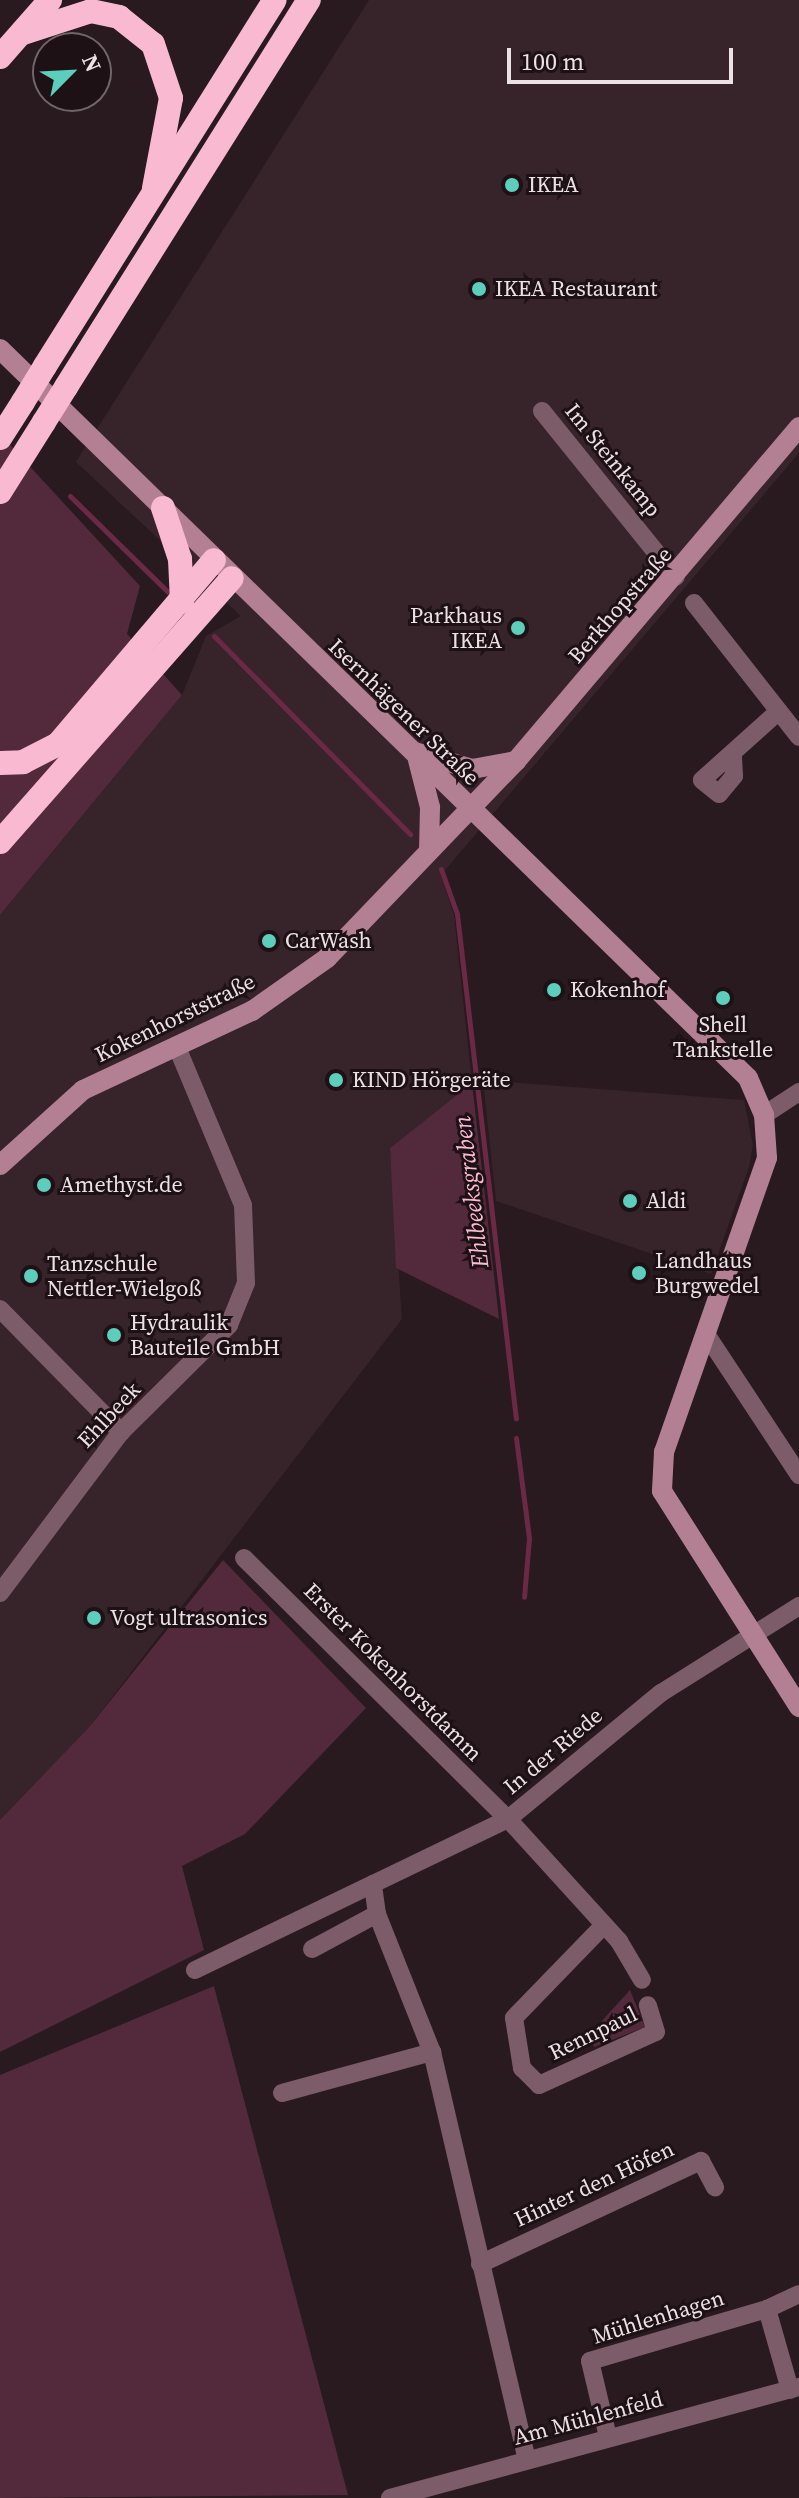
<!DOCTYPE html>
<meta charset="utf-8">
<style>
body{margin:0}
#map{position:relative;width:799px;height:2498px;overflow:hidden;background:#281a1f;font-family:"Source Serif 4",serif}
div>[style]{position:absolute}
.built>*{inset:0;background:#37232a}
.green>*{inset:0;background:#532a3b}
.stream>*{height:5px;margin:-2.5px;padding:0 2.5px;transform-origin:2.5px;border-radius:2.5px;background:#6b2946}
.street>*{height:18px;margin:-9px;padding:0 9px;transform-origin:9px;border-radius:9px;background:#7c5c68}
.secondary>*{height:20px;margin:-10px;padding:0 10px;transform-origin:10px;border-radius:10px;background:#b37f92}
.highway>*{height:24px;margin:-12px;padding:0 12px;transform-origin:12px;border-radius:12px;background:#f9b9d0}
.highway-bridge>*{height:24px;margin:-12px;padding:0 12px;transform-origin:12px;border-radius:12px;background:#f9b9d0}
.dots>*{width:22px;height:22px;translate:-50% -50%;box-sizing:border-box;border:4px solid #1e1116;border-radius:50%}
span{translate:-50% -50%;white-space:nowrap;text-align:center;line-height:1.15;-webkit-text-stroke:6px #1e1116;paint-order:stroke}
.poi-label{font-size:22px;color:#ece2e5}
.left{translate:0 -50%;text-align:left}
.right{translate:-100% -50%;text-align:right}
.street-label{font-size:22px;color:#ece2e5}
.water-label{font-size:24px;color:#fbbcd2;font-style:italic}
.north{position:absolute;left:32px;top:32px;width:80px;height:80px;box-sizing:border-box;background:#1e1116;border:2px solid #706569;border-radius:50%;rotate:66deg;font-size:22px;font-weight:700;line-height:32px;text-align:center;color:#ece2e5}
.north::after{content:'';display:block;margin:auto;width:28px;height:36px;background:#5ccebb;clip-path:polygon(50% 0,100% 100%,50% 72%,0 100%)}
.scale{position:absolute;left:507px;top:48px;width:226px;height:36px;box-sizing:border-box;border:4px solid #ece2e5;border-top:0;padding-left:10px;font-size:24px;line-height:28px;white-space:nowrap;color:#ece2e5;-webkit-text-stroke:6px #1e1116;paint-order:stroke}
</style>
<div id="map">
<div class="built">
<div style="clip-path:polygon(369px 0,799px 0,799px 453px,441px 875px,454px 915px,472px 1083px,390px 1148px,402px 1319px,90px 1726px,0 1820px,0 915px,182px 695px,206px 636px,241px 616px,76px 462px)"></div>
<div style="clip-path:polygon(483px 1080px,744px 1100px,753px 1145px,749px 1167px,711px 1274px,496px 1201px)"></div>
</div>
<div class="green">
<div style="clip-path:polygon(0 434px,140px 586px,127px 634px,182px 695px,0 915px)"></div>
<div style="clip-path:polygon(472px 1083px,499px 1319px,396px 1268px,390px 1148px)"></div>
<div style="clip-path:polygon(223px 1560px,366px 1708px,245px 1834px,182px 1866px,204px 1950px,0 2052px,0 1820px,90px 1726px)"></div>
<div style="clip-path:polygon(214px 1986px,348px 2495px,0 2498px,0 2075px)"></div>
<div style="clip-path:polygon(630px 1990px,645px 2027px,594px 2047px,589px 2035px)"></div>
</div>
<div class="stream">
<div style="left:70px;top:496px;width:137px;rotate:44.4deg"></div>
<div style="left:214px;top:636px;width:279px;rotate:45.3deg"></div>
<div style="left:441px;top:869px;width:48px;rotate:70.4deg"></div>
<div style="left:457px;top:914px;width:508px;rotate:83.34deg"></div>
<div style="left:516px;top:1438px;width:101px;rotate:82.6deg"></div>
<div style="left:529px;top:1538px;width:59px;rotate:94.8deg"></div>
</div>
<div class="street">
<div style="left:542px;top:411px;width:213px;rotate:51.1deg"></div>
<div style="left:694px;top:603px;width:170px;rotate:51.9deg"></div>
<div style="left:733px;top:757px;width:19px;rotate:87deg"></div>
<div style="left:734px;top:776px;width:23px;rotate:130deg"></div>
<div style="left:719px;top:794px;width:22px;rotate:-141deg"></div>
<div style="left:702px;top:780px;width:103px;rotate:-41.9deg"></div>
<div style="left:764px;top:1115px;width:42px;rotate:-33.3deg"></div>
<div style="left:0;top:1309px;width:173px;rotate:45.5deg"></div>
<div style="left:706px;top:1334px;width:169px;rotate:56.6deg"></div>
<div style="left:244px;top:1558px;width:371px;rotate:44.7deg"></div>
<div style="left:508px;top:1819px;width:165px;rotate:47.7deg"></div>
<div style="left:619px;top:1941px;width:45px;rotate:59.5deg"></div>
<div style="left:0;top:1593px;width:201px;rotate:-53.1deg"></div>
<div style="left:121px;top:1432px;width:152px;rotate:-44.7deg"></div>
<div style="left:229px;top:1325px;width:45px;rotate:-68deg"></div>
<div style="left:246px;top:1283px;width:78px;rotate:-92.2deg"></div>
<div style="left:243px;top:1205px;width:173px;rotate:-112.7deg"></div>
<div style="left:377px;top:1914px;width:149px;rotate:68.3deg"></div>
<div style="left:432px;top:2052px;width:419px;rotate:76.9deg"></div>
<div style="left:603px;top:1926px;width:128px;rotate:134.1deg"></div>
<div style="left:514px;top:2018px;width:51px;rotate:80.9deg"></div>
<div style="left:522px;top:2068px;width:24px;rotate:45deg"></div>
<div style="left:539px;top:2085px;width:128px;rotate:-24.4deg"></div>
<div style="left:656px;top:2032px;width:28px;rotate:-107deg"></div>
<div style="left:312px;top:1949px;width:74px;rotate:-28.3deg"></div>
<div style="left:377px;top:1914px;width:30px;rotate:-98deg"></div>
<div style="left:373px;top:1884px;width:150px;rotate:-25.7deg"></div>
<div style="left:508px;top:1819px;width:198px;rotate:-39.5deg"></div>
<div style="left:661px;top:1693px;width:163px;rotate:-32.2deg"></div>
<div style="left:195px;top:1970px;width:198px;rotate:-25.8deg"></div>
<div style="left:282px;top:2093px;width:156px;rotate:-15.3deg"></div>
<div style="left:480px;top:2264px;width:244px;rotate:-25deg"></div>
<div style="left:701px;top:2161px;width:30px;rotate:62deg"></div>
<div style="left:767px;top:2309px;width:35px;rotate:-25deg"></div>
<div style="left:608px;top:2437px;width:78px;rotate:-103.3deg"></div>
<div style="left:590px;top:2361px;width:184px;rotate:-16.4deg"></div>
<div style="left:767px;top:2309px;width:84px;rotate:74.1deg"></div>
<div style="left:390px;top:2498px;width:424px;rotate:-15.2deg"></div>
</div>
<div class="secondary">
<div style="left:0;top:349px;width:1044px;rotate:44.26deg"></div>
<div style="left:748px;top:1078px;width:40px;rotate:66.6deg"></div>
<div style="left:764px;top:1115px;width:43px;rotate:86deg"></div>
<div style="left:767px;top:1158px;width:312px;rotate:109.3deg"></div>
<div style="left:664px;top:1452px;width:39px;rotate:93deg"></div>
<div style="left:662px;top:1491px;width:256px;rotate:57.6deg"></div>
<div style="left:415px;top:752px;width:59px;rotate:16.6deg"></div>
<div style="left:472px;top:769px;width:45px;rotate:-10.3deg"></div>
<div style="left:418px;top:760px;width:49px;rotate:75.7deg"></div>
<div style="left:430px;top:807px;width:44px;rotate:91.3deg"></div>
<div style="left:0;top:1165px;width:112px;rotate:-42.1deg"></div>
<div style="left:83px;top:1090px;width:187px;rotate:-25.1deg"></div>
<div style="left:252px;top:1011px;width:92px;rotate:-35.2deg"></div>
<div style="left:327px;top:958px;width:273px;rotate:-46.2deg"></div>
<div style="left:516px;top:761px;width:438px;rotate:-49.7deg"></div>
</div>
<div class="highway">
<div style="left:23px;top:33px;width:71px;rotate:-17.9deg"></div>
<div style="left:91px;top:11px;width:29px;rotate:12deg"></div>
<div style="left:119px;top:17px;width:43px;rotate:38.5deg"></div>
<div style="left:153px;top:44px;width:57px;rotate:71.6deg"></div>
<div style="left:171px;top:98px;width:92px;rotate:100.7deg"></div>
<div style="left:0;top:57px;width:76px;rotate:-48.7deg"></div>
<div style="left:45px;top:366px;width:432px;rotate:-57.9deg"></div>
<div style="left:66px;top:387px;width:457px;rotate:-57.9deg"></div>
<div style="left:0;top:438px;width:43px;rotate:-57.4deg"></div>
<div style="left:0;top:492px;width:83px;rotate:-57.8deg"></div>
<div style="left:163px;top:508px;width:54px;rotate:71.6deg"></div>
<div style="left:180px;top:559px;width:43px;rotate:87.3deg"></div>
<div style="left:0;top:763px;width:23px;rotate:-2deg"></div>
<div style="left:23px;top:762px;width:39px;rotate:-27deg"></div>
<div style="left:58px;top:744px;width:241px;rotate:-49.7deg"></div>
<div style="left:0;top:842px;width:351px;rotate:-48.7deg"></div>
</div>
<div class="highway-bridge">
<div style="left:23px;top:402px;width:42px;rotate:-58.6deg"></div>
<div style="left:44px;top:422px;width:41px;rotate:-57.8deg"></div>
</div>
<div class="dots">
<div style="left:512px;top:185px;background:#5ccebb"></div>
<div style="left:479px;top:289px;background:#5ccebb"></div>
<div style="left:518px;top:628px;background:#5ccebb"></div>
<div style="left:269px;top:941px;background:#5ccebb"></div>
<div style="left:554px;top:990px;background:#5ccebb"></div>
<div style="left:723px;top:998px;background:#5ccebb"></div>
<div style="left:336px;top:1080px;background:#5ccebb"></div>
<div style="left:44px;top:1185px;background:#5ccebb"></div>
<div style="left:630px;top:1201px;background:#5ccebb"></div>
<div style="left:639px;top:1273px;background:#5ccebb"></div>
<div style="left:31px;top:1276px;background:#5ccebb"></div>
<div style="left:114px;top:1335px;background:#5ccebb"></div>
<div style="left:94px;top:1618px;background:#5ccebb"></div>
</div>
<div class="poi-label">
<span class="left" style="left:528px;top:185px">IKEA</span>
<span class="left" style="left:495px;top:289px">IKEA Restaurant</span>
<span class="right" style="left:502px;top:628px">Parkhaus<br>IKEA</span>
<span class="left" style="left:285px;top:941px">CarWash</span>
<span class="left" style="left:570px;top:990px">Kokenhof</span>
<span style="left:723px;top:1037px">Shell<br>Tankstelle</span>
<span class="left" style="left:352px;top:1080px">KIND Hörgeräte</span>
<span class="left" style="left:60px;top:1185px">Amethyst.de</span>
<span class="left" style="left:646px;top:1201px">Aldi</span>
<span class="left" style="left:655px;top:1273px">Landhaus<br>Burgwedel</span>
<span class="left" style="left:47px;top:1276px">Tanzschule<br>Nettler-Wielgoß</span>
<span class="left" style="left:130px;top:1335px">Hydraulik<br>Bauteile GmbH</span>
<span class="left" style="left:110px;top:1618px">Vogt ultrasonics</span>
</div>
<div class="street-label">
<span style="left:613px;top:460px;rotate:51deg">Im Steinkamp</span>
<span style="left:620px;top:605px;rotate:-49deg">Berkhopstraße</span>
<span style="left:404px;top:712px;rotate:44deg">Isernhägener Straße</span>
<span style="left:175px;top:1018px;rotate:-26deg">Kokenhorststraße</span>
<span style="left:109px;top:1415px;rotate:-47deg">Ehlbeek</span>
<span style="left:393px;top:1672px;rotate:45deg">Erster Kokenhorstdamm</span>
<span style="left:553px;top:1751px;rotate:-40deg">In der Riede</span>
<span style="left:593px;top:2033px;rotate:-26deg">Rennpaul</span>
<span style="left:594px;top:2184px;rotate:-25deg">Hinter den Höfen</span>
<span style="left:658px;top:2317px;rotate:-17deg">Mühlenhagen</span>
<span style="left:588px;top:2418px;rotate:-15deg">Am Mühlenfeld</span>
</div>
<div class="water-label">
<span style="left:471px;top:1192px;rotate:-97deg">Ehlbeeksgraben</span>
</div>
<div class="north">N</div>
<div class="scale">100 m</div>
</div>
